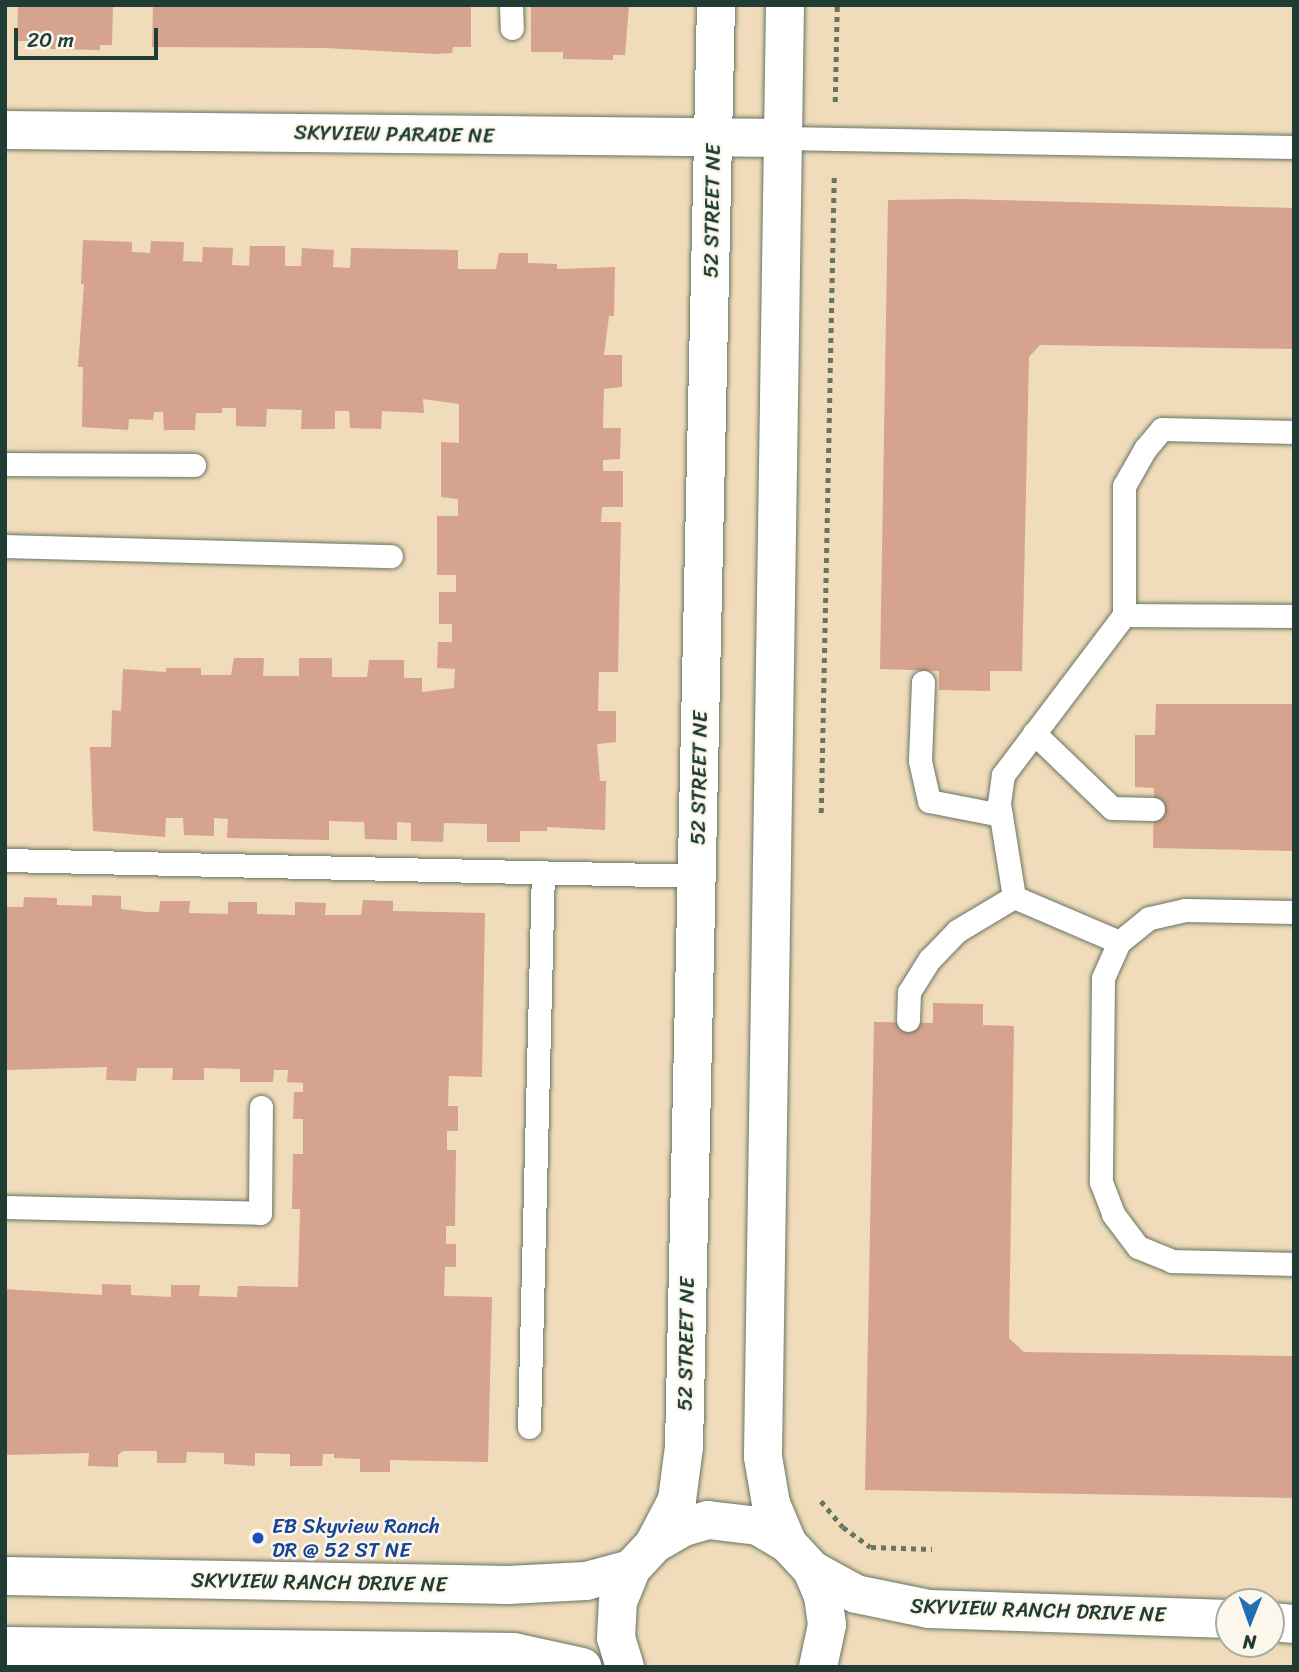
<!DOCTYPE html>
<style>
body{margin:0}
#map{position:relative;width:1299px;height:1672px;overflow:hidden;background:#f0dcba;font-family:Sriracha,sans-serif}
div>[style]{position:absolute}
.building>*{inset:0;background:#d5a38e}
.path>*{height:4.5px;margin-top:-2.25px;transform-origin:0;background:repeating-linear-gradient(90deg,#687563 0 5px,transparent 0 10px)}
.roads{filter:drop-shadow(0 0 2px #687563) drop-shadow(0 0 2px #687563)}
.service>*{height:23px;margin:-11.5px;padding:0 11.5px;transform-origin:11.5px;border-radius:11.5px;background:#fff}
.minor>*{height:38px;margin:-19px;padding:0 19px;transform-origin:19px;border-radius:19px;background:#fff}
.tertiary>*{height:38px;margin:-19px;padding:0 19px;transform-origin:19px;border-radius:19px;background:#fff}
.dots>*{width:19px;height:19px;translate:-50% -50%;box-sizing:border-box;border:4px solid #fbf7ec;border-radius:50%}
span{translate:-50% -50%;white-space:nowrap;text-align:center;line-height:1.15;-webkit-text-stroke:5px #fbf7ec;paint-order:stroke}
.street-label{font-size:21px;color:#1f3d34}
.transit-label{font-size:21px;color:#164399}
.left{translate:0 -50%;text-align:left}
.frame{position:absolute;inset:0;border:7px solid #1f3d34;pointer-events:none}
.north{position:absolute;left:1215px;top:1588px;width:70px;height:70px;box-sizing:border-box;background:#fbf7ec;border:2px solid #a3ada2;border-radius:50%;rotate:181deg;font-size:19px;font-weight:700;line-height:28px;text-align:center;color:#1f3d34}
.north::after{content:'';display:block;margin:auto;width:24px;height:32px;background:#1f6fb2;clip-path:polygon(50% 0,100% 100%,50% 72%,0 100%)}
.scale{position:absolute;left:14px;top:28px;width:144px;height:32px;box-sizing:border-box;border:4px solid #1f3d34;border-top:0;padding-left:9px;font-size:21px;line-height:24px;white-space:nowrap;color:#1f3d34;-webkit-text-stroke:5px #fbf7ec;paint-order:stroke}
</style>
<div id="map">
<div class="building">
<div style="clip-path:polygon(18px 5px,113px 5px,112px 45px,100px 45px,100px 50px,50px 49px,51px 41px,17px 41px)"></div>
<div style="clip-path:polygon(153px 5px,471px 5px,471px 47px,453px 47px,452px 53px,435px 54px,325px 48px,152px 47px)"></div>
<div style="clip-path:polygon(531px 5px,629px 5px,625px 55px,613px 55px,613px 60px,563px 59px,563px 52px,531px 52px)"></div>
<div style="clip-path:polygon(958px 199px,1294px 208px,1294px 349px,1040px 345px,1029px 357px,1022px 671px,990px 671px,990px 691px,939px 690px,939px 671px,880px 669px,888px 200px)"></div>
<div style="clip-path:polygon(83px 240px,132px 242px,132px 252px,150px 253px,151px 241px,184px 242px,183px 261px,202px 262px,203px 247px,233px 248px,232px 265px,249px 266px,250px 246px,285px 246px,285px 266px,301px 266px,302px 248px,334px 250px,333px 267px,350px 268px,351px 248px,458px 250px,458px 269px,496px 269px,499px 253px,528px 253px,528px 263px,557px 264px,557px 269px,615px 267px,614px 316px,609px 316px,604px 355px,622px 355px,622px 387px,604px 389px,603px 428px,621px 428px,620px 459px,603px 460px,603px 471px,623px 471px,623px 507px,602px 507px,601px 522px,621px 522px,618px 672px,599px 672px,598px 711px,616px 711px,616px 742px,597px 744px,600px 781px,606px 781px,605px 830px,547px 827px,547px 831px,520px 831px,520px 842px,487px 842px,487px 824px,444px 823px,443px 842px,411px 841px,411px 823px,397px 822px,397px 840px,365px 839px,364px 822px,329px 821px,329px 840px,227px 838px,228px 819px,214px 818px,214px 836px,184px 835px,183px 818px,166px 818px,165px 837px,93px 831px,90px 747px,111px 747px,112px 710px,121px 711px,123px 669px,166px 672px,166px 668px,201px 668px,201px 675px,231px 675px,234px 658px,264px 658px,263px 676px,299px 676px,299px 658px,332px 658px,332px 677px,367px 677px,369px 660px,404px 660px,404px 678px,422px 678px,422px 692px,454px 688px,455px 669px,437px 668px,438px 642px,452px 642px,452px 624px,439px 624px,439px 592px,456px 592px,456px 575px,437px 575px,437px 516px,458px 516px,458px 499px,441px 497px,441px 442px,459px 443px,459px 404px,423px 399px,424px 413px,382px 411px,381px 429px,350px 428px,349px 411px,335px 411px,335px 429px,301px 429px,302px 410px,267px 409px,266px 427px,236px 426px,236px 408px,222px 408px,222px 413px,196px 413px,195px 430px,164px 430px,163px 412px,154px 412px,153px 420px,129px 419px,128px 430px,82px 427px,83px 367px,78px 367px,84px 284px,81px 284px)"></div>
<div style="clip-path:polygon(1156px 704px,1294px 704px,1294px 851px,1153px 848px,1154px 788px,1135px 787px,1135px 735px,1155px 735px)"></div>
<div style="clip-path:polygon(92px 895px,121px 896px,121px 909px,147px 912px,159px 912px,160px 901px,190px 901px,189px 913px,228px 914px,228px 902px,257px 902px,257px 914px,295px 915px,295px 902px,326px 903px,325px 915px,361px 915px,363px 900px,393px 901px,393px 911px,485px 913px,482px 1077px,449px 1076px,448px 1106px,458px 1106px,458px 1131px,447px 1131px,447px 1150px,456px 1150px,455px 1226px,446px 1226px,446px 1244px,456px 1244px,456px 1267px,445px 1267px,444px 1296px,492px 1297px,488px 1462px,390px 1460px,390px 1472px,360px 1472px,360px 1459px,334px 1458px,334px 1454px,323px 1454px,322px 1466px,290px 1466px,290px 1454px,255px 1453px,255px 1466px,224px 1464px,224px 1453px,187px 1452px,186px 1463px,157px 1463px,157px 1451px,123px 1451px,118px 1455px,118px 1467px,88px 1466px,89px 1453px,5px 1455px,5px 1289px,102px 1295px,102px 1284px,131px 1285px,131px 1295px,171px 1297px,171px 1285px,200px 1285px,199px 1296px,237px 1297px,238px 1286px,298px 1287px,300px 1209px,292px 1209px,293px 1154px,303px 1154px,303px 1119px,293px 1119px,294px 1092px,303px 1092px,303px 1083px,287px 1082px,288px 1070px,274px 1070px,273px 1082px,240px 1082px,240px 1069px,204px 1068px,204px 1080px,172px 1080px,173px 1068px,137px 1068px,136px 1081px,106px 1080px,107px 1067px,5px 1070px,5px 907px,23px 907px,24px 897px,57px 898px,57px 905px,92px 906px)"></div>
<div style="clip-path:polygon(933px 1003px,983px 1004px,983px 1025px,1014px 1026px,1009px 1338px,1024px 1352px,1294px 1356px,1294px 1498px,865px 1490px,874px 1022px,933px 1023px)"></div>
</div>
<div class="path">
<div style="left:835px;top:102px;width:97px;rotate:-88.8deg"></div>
<div style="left:821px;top:813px;width:639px;rotate:-88.83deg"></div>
<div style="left:821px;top:1501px;width:34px;rotate:50deg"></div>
<div style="left:843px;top:1527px;width:34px;rotate:36deg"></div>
<div style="left:871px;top:1547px;width:61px;rotate:1.9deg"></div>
</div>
<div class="roads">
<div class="service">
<div style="left:511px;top:5px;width:23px;rotate:88deg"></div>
<div style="left:783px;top:138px;width:511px;rotate:1.01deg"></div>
<div style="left:5px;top:464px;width:189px;rotate:0.3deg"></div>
<div style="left:5px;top:546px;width:386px;rotate:1.5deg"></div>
<div style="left:1124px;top:615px;width:170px;rotate:0.3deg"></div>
<div style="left:923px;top:682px;width:79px;rotate:92.2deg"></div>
<div style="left:920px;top:761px;width:41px;rotate:77.3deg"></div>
<div style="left:929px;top:801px;width:73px;rotate:11deg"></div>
<div style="left:1034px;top:733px;width:108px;rotate:43.9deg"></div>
<div style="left:1112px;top:808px;width:41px;rotate:1.4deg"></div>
<div style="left:5px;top:860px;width:692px;rotate:1.32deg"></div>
<div style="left:1014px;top:897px;width:95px;rotate:-99.1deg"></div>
<div style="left:999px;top:803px;width:28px;rotate:-82deg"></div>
<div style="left:1003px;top:775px;width:201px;rotate:-52.9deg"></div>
<div style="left:1124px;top:615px;width:129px;rotate:-90deg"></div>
<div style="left:1124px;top:486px;width:43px;rotate:-60.4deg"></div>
<div style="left:1145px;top:449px;width:26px;rotate:-50deg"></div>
<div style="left:1162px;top:429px;width:132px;rotate:1.3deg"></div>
<div style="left:1014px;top:897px;width:114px;rotate:23.2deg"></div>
<div style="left:1294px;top:912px;width:109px;rotate:-178.9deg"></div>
<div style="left:1185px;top:910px;width:37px;rotate:167deg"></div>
<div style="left:1149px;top:918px;width:38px;rotate:141deg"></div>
<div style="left:1119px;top:942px;width:39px;rotate:114deg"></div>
<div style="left:1103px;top:978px;width:204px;rotate:90.6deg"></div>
<div style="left:1101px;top:1182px;width:34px;rotate:69deg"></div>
<div style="left:1113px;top:1214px;width:41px;rotate:52.9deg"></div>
<div style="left:1138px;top:1247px;width:37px;rotate:22deg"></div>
<div style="left:1172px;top:1261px;width:122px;rotate:1.4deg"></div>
<div style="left:908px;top:1020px;width:28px;rotate:-88deg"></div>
<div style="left:909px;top:992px;width:39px;rotate:-58deg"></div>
<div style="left:930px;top:959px;width:39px;rotate:-46deg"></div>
<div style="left:957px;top:931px;width:66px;rotate:-30.8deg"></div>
<div style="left:5px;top:1207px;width:255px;rotate:1.3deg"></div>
<div style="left:260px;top:1213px;width:106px;rotate:-89.5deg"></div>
<div style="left:529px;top:1427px;width:555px;rotate:-88.56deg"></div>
</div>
<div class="minor">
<div style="left:5px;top:130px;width:778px;rotate:0.59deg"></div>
</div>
<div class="tertiary">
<div style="left:785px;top:5px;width:1452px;rotate:90.87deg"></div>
<div style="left:763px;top:1457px;width:48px;rotate:80.3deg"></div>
<div style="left:771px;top:1504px;width:43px;rotate:67deg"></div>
<div style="left:654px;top:1544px;width:50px;rotate:-62.4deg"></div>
<div style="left:677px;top:1500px;width:53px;rotate:-82.5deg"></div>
<div style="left:684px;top:1447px;width:1442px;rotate:-88.73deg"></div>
<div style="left:812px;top:1570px;width:50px;rotate:28.6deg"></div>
<div style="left:856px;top:1594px;width:75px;rotate:11.6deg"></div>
<div style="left:929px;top:1609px;width:300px;rotate:1.9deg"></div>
<div style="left:5px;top:1576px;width:503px;rotate:1.03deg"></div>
<div style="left:508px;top:1585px;width:78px;rotate:-2.9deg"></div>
<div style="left:586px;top:1581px;width:47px;rotate:-14.9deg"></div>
<div style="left:1271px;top:1622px;width:23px;rotate:5deg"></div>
<div style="left:5px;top:1646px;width:509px;rotate:0.68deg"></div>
<div style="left:514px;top:1652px;width:70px;rotate:12.4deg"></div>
<div style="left:625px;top:1667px;width:30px;rotate:-107deg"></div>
<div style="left:616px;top:1638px;width:36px;rotate:-87deg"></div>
<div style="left:618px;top:1602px;width:35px;rotate:-68deg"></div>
<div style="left:631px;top:1569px;width:34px;rotate:-47deg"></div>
<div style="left:654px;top:1544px;width:34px;rotate:-30deg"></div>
<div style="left:684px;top:1527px;width:25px;rotate:-16deg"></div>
<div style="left:708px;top:1520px;width:50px;rotate:6.8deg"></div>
<div style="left:758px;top:1526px;width:35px;rotate:31deg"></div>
<div style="left:788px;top:1544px;width:35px;rotate:47deg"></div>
<div style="left:812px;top:1570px;width:28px;rotate:67deg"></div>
<div style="left:823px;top:1596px;width:29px;rotate:82deg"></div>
<div style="left:827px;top:1625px;width:43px;rotate:102.1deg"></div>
</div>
</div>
<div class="dots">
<div style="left:258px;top:1538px;background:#1a4fb4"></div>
</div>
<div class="street-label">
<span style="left:394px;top:134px;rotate:1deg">SKYVIEW PARADE NE</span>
<span style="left:712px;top:211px;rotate:-89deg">52 STREET NE</span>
<span style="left:699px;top:778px;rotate:-89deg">52 STREET NE</span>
<span style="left:686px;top:1344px;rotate:-89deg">52 STREET NE</span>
<span style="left:319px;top:1582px;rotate:1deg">SKYVIEW RANCH DRIVE NE</span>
<span style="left:1038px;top:1610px;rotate:2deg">SKYVIEW RANCH DRIVE NE</span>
</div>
<div class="transit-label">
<span class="left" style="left:272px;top:1538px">EB Skyview Ranch<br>DR @ 52 ST NE</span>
</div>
<div class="frame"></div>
<div class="north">N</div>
<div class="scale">20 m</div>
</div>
